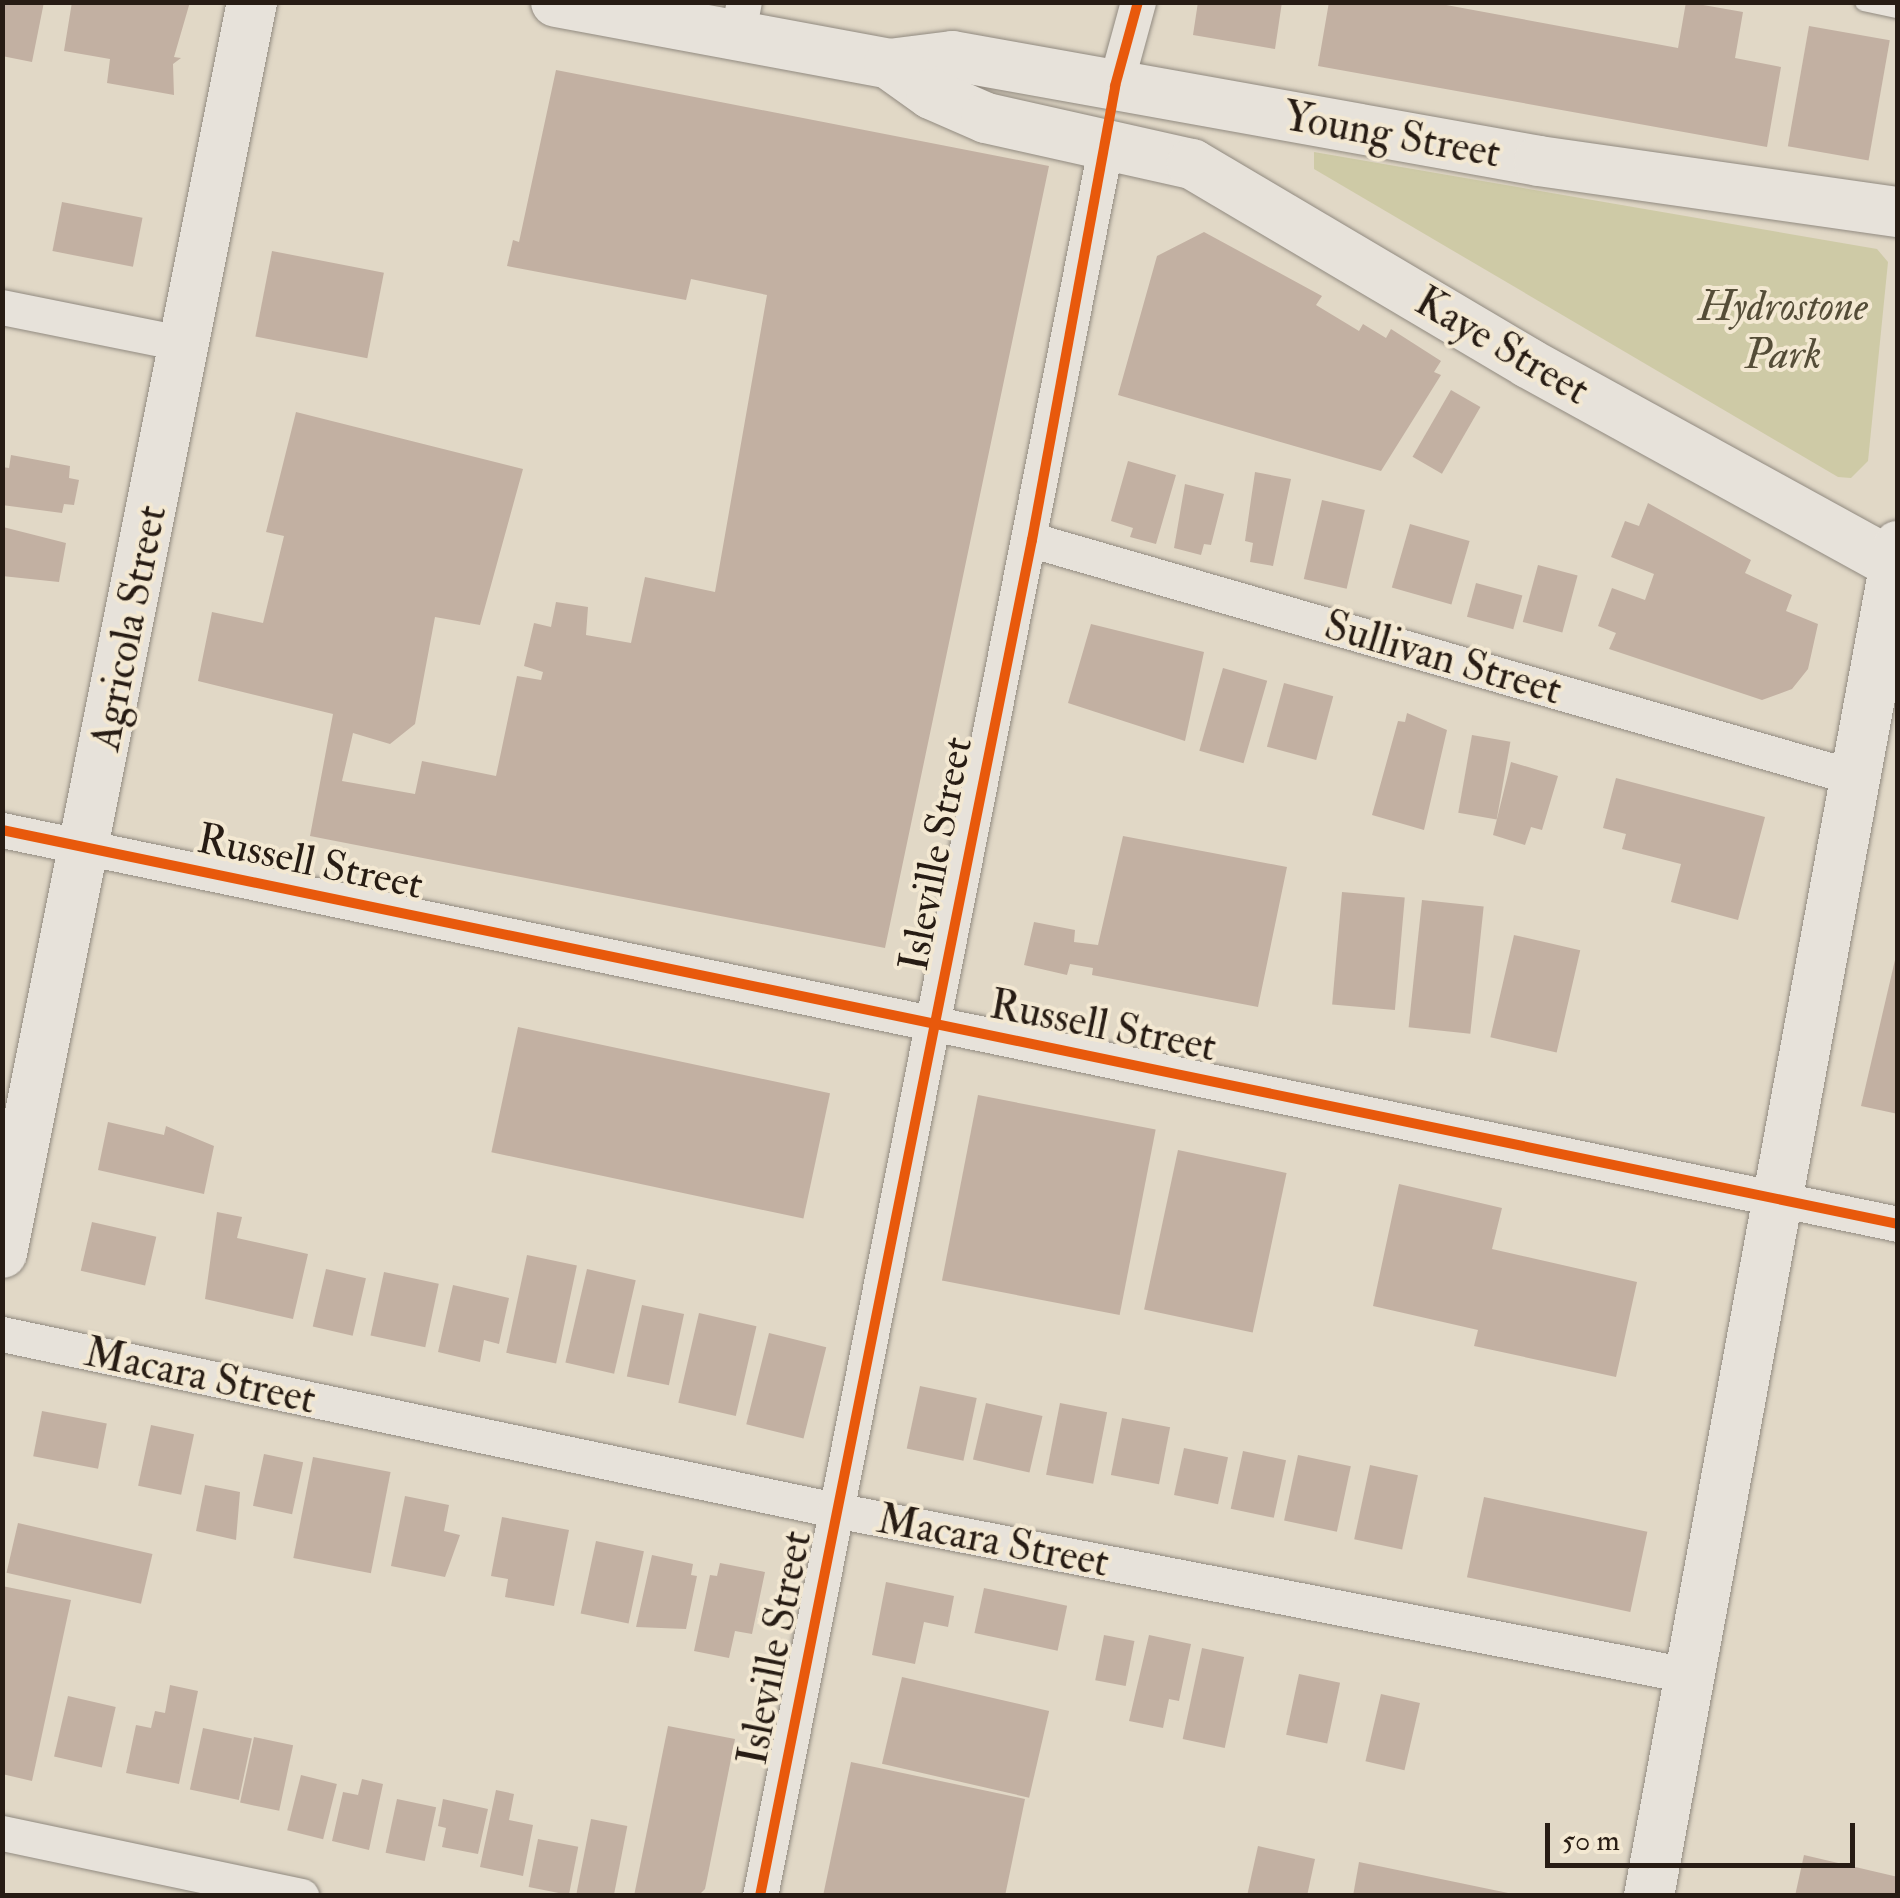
<!DOCTYPE html>
<style>
body{margin:0}
#map{position:relative;width:1900px;height:1898px;overflow:hidden;background:#e1d8c6;font-family:"IM FELL Double Pica",serif}
div>[style]{position:absolute}
.green>*{inset:0;background:#cecaa6}
.building>*{inset:0;background:#c2b0a2;transform-origin:0 0}
.roads{filter:drop-shadow(0 0 2px #918a80) drop-shadow(0 0 2px #918a80)}
.lane>*{height:18px;margin:-9px;padding:0 9px;transform-origin:9px;border-radius:9px;background:#e7e2da}
.street>*{height:35px;margin:-17.5px;padding:0 17.5px;transform-origin:17.5px;border-radius:17.5px;background:#e7e2da}
.secondary>*{height:50px;margin:-25px;padding:0 25px;transform-origin:25px;border-radius:25px;background:#e7e2da}
.cycleway>*{height:10px;margin:-5px;padding:0 5px;transform-origin:5px;border-radius:5px;background:#e8590c}
span{translate:-50% -50%;white-space:nowrap;text-align:center;line-height:1.15;-webkit-text-stroke:8px #f3e8d2;paint-order:stroke}
.street-label{font-size:42px;color:#271c14}
.park-label{font-size:42px;color:#554d38;font-style:italic}
.frame{position:absolute;inset:0;border:5px solid #271c14;pointer-events:none}
.scale{position:absolute;left:1545px;top:1823px;width:310px;height:45px;box-sizing:border-box;border:5px solid #271c14;border-top:0;padding-left:12px;font-size:30px;line-height:35px;white-space:nowrap;color:#271c14;-webkit-text-stroke:8px #f3e8d2;paint-order:stroke}
</style>
<div id="map">
<div class="green">
<div style="clip-path:polygon(1314px 152px,1877px 249px,1888px 262px,1868px 461px,1851px 478px,1838px 477px,1314px 169px)"></div>
</div>
<div class="building">
<div style="clip-path:polygon(2px 2px,44px 2px,32px 62px,2px 56px)"></div>
<div style="clip-path:polygon(72px 2px,190px 2px,174px 57px,181px 58px,173px 64px,174px 95px,107px 83px,110px 59px,64px 51px)"></div>
<div style="clip-path:polygon(1198px 2px,1282px 2px,1275px 49px,1193px 35px)"></div>
<div style="clip-path:polygon(1329px 2px,1430px 2px,1678px 48px,1686px 2px,1743px 12px,1735px 58px,1781px 67px,1767px 147px,1318px 66px)"></div>
<div style="left:1809px;top:26px;width:82px;height:122px;rotate:10deg"></div>
<div style="clip-path:polygon(556px 70px,1049px 166px,885px 948px,310px 836px,333px 714px,198px 681px,212px 612px,263px 623px,284px 536px,266px 532px,296px 412px,523px 469px,480px 625px,435px 617px,415px 724px,390px 744px,353px 733px,342px 781px,415px 794px,422px 761px,496px 776px,517px 676px,541px 680px,543px 672px,524px 666px,534px 623px,551px 627px,556px 602px,588px 607px,586px 635px,631px 643px,645px 577px,715px 592px,767px 295px,691px 279px,686px 300px,507px 266px,513px 240px,519px 242px)"></div>
<div style="left:62px;top:202px;width:82px;height:50px;rotate:11deg"></div>
<div style="clip-path:polygon(1204px 232px,1322px 296px,1316px 305px,1359px 331px,1363px 324px,1386px 338px,1391px 329px,1441px 361px,1434px 372px,1441px 375px,1381px 471px,1118px 395px,1157px 256px)"></div>
<div style="left:272px;top:251px;width:114px;height:87px;rotate:11deg"></div>
<div style="left:1451px;top:390px;width:34px;height:77px;rotate:30deg"></div>
<div style="clip-path:polygon(11px 455px,70px 466px,69px 478px,79px 480px,74px 505px,64px 504px,62px 513px,2px 505px,2px 467px,9px 468px)"></div>
<div style="clip-path:polygon(1128px 461px,1176px 475px,1156px 544px,1130px 537px,1133px 528px,1111px 521px)"></div>
<div style="clip-path:polygon(1255px 472px,1291px 479px,1273px 566px,1250px 562px,1253px 543px,1245px 541px)"></div>
<div style="clip-path:polygon(1185px 484px,1224px 494px,1211px 545px,1204px 544px,1201px 555px,1174px 548px)"></div>
<div style="left:1322px;top:500px;width:44px;height:81px;rotate:13deg"></div>
<div style="clip-path:polygon(1648px 503px,1751px 560px,1745px 573px,1792px 595px,1786px 611px,1818px 624px,1808px 669px,1792px 689px,1762px 700px,1609px 649px,1616px 633px,1598px 626px,1612px 588px,1645px 600px,1654px 574px,1611px 557px,1625px 521px,1639px 526px)"></div>
<div style="left:1410px;top:524px;width:62px;height:66px;rotate:16deg"></div>
<div style="clip-path:polygon(3px 527px,66px 543px,59px 582px,2px 576px)"></div>
<div style="left:1538px;top:565px;width:41px;height:59px;rotate:15deg"></div>
<div style="left:1476px;top:583px;width:48px;height:35px;rotate:15deg"></div>
<div style="clip-path:polygon(1091px 624px,1204px 652px,1185px 741px,1068px 703px)"></div>
<div style="left:1223px;top:668px;width:46px;height:86px;rotate:16deg"></div>
<div style="left:1284px;top:683px;width:51px;height:66px;rotate:15deg"></div>
<div style="clip-path:polygon(1407px 713px,1447px 730px,1424px 830px,1372px 815px,1398px 721px,1405px 722px)"></div>
<div style="left:1472px;top:735px;width:39px;height:79px;rotate:10deg"></div>
<div style="clip-path:polygon(1511px 762px,1558px 776px,1542px 830px,1531px 827px,1525px 845px,1493px 835px)"></div>
<div style="clip-path:polygon(1616px 778px,1765px 817px,1738px 920px,1671px 902px,1681px 864px,1622px 849px,1626px 834px,1603px 828px)"></div>
<div style="clip-path:polygon(1123px 836px,1287px 867px,1258px 1007px,1092px 975px,1093px 968px,1070px 964px,1067px 975px,1024px 965px,1034px 922px,1075px 930px,1074px 942px,1098px 945px)"></div>
<div style="left:1342px;top:892px;width:63px;height:113px;rotate:5deg"></div>
<div style="left:1422px;top:900px;width:62px;height:128px;rotate:6deg"></div>
<div style="left:1514px;top:935px;width:68px;height:105px;rotate:13deg"></div>
<div style="clip-path:polygon(1898px 947px,1898px 1114px,1861px 1106px)"></div>
<div style="left:518px;top:1027px;width:319px;height:128px;rotate:12deg"></div>
<div style="left:978px;top:1095px;width:181px;height:189px;rotate:11deg"></div>
<div style="clip-path:polygon(108px 1122px,164px 1135px,166px 1126px,214px 1146px,204px 1194px,98px 1170px)"></div>
<div style="left:1178px;top:1150px;width:111px;height:163px;rotate:12deg"></div>
<div style="clip-path:polygon(1399px 1184px,1502px 1208px,1492px 1249px,1637px 1282px,1616px 1377px,1474px 1346px,1478px 1330px,1373px 1306px)"></div>
<div style="clip-path:polygon(217px 1212px,242px 1217px,237px 1238px,308px 1254px,293px 1319px,205px 1299px)"></div>
<div style="left:92px;top:1222px;width:66px;height:50px;rotate:13deg"></div>
<div style="left:527px;top:1255px;width:51px;height:100px;rotate:12deg"></div>
<div style="left:326px;top:1269px;width:41px;height:59px;rotate:13deg"></div>
<div style="left:587px;top:1269px;width:50px;height:96px;rotate:13deg"></div>
<div style="left:384px;top:1272px;width:56px;height:65px;rotate:12deg"></div>
<div style="clip-path:polygon(453px 1285px,509px 1298px,499px 1344px,484px 1340px,480px 1362px,438px 1352px)"></div>
<div style="left:642px;top:1305px;width:43px;height:73px;rotate:12deg"></div>
<div style="left:699px;top:1313px;width:59px;height:92px;rotate:13deg"></div>
<div style="left:769px;top:1333px;width:59px;height:94px;rotate:14deg"></div>
<div style="left:920px;top:1386px;width:58px;height:64px;rotate:12deg"></div>
<div style="left:986px;top:1403px;width:58px;height:58px;rotate:13deg"></div>
<div style="left:1060px;top:1403px;width:48px;height:73px;rotate:11deg"></div>
<div style="left:42px;top:1411px;width:66px;height:46px;rotate:11deg"></div>
<div style="left:1122px;top:1418px;width:49px;height:58px;rotate:11deg"></div>
<div style="left:151px;top:1425px;width:44px;height:62px;rotate:12deg"></div>
<div style="left:1184px;top:1448px;width:45px;height:48px;rotate:12deg"></div>
<div style="left:1243px;top:1451px;width:44px;height:59px;rotate:12deg"></div>
<div style="left:264px;top:1454px;width:40px;height:53px;rotate:12deg"></div>
<div style="left:1298px;top:1455px;width:54px;height:67px;rotate:12deg"></div>
<div style="left:313px;top:1457px;width:79px;height:103px;rotate:11deg"></div>
<div style="left:1370px;top:1465px;width:49px;height:76px;rotate:12deg"></div>
<div style="clip-path:polygon(205px 1485px,240px 1492px,236px 1540px,196px 1531px)"></div>
<div style="clip-path:polygon(405px 1496px,449px 1505px,444px 1531px,460px 1535px,445px 1577px,391px 1566px)"></div>
<div style="left:1484px;top:1497px;width:167px;height:82px;rotate:12deg"></div>
<div style="clip-path:polygon(502px 1517px,569px 1530px,554px 1606px,505px 1597px,508px 1579px,491px 1576px)"></div>
<div style="left:18px;top:1523px;width:138px;height:51px;rotate:13deg"></div>
<div style="left:596px;top:1541px;width:49px;height:74px;rotate:12deg"></div>
<div style="clip-path:polygon(652px 1555px,693px 1564px,691px 1575px,697px 1576px,686px 1629px,636px 1627px)"></div>
<div style="clip-path:polygon(720px 1563px,765px 1572px,752px 1634px,735px 1631px,729px 1658px,694px 1651px,710px 1575px,717px 1576px)"></div>
<div style="clip-path:polygon(886px 1582px,954px 1596px,948px 1627px,924px 1622px,915px 1664px,872px 1655px)"></div>
<div style="clip-path:polygon(2px 1586px,71px 1600px,32px 1781px,2px 1774px)"></div>
<div style="left:984px;top:1588px;width:85px;height:46px;rotate:12deg"></div>
<div style="left:1104px;top:1635px;width:31px;height:46px;rotate:11deg"></div>
<div style="clip-path:polygon(1149px 1635px,1191px 1644px,1179px 1701px,1169px 1699px,1163px 1728px,1129px 1721px)"></div>
<div style="left:1202px;top:1648px;width:43px;height:93px;rotate:12deg"></div>
<div style="left:1299px;top:1674px;width:42px;height:62px;rotate:12deg"></div>
<div style="left:902px;top:1677px;width:151px;height:89px;rotate:13deg"></div>
<div style="clip-path:polygon(170px 1685px,198px 1691px,179px 1784px,126px 1773px,136px 1725px,151px 1728px,155px 1711px,165px 1713px)"></div>
<div style="left:1381px;top:1694px;width:40px;height:69px;rotate:13deg"></div>
<div style="left:68px;top:1696px;width:49px;height:62px;rotate:13deg"></div>
<div style="clip-path:polygon(668px 1726px,735px 1739px,705px 1889px,698px 1896px,634px 1896px)"></div>
<div style="left:203px;top:1728px;width:50px;height:63px;rotate:12deg"></div>
<div style="left:254px;top:1737px;width:40px;height:67px;rotate:12deg"></div>
<div style="clip-path:polygon(851px 1762px,1025px 1799px,1005px 1896px,823px 1896px)"></div>
<div style="left:301px;top:1775px;width:37px;height:57px;rotate:14deg"></div>
<div style="clip-path:polygon(362px 1779px,383px 1784px,369px 1850px,332px 1841px,343px 1792px,358px 1795px)"></div>
<div style="clip-path:polygon(496px 1790px,514px 1794px,509px 1820px,533px 1825px,523px 1876px,480px 1867px)"></div>
<div style="left:397px;top:1799px;width:40px;height:55px;rotate:12deg"></div>
<div style="clip-path:polygon(443px 1799px,488px 1809px,478px 1854px,442px 1847px,446px 1828px,438px 1826px)"></div>
<div style="left:591px;top:1819px;width:37px;height:78px;rotate:11deg"></div>
<div style="left:538px;top:1839px;width:41px;height:49px;rotate:11deg"></div>
<div style="clip-path:polygon(1258px 1846px,1315px 1859px,1307px 1896px,1247px 1896px)"></div>
<div style="clip-path:polygon(1804px 1855px,1898px 1877px,1898px 1896px,1795px 1896px)"></div>
<div style="clip-path:polygon(1359px 1862px,1513px 1894px,1513px 1896px,1353px 1896px)"></div>
</div>
<div class="roads">
<div class="lane">
<div style="left:1864px;top:2px;width:35px;rotate:12deg"></div>
</div>
<div class="street">
<div style="left:737px;top:37px;width:36px;rotate:-79deg"></div>
<div style="left:1115px;top:86px;width:87px;rotate:-74.7deg"></div>
<div style="left:2px;top:307px;width:188px;rotate:11.4deg"></div>
<div style="left:1032px;top:540px;width:855px;rotate:16.1deg"></div>
<div style="left:2px;top:830px;width:1937px;rotate:11.74deg"></div>
<div style="left:2px;top:1334px;width:851px;rotate:11.93deg"></div>
<div style="left:835px;top:1510px;width:873px;rotate:10.96deg"></div>
<div style="left:2px;top:1833px;width:306px;rotate:11.9deg"></div>
<div style="left:760px;top:1896px;width:1787px;rotate:-78.83deg"></div>
</div>
<div class="secondary">
<div style="left:556px;top:2px;width:339px;rotate:10.5deg"></div>
<div style="left:889px;top:64px;width:64px;rotate:-7.1deg"></div>
<div style="left:953px;top:56px;width:595px;rotate:10.16deg"></div>
<div style="left:1539px;top:161px;width:363px;rotate:8.1deg"></div>
<div style="left:889px;top:64px;width:52px;rotate:35.5deg"></div>
<div style="left:931px;top:94px;width:60px;rotate:23.6deg"></div>
<div style="left:986px;top:118px;width:211px;rotate:12.6deg"></div>
<div style="left:1192px;top:164px;width:391px;rotate:30.6deg"></div>
<div style="left:1528px;top:363px;width:418px;rotate:28.8deg"></div>
<div style="left:2px;top:1253px;width:1276px;rotate:-78.7deg"></div>
<div style="left:1649px;top:1896px;width:1373px;rotate:-79.55deg"></div>
</div>
</div>
<div class="cycleway">
<div style="left:2px;top:830px;width:1937px;rotate:11.74deg"></div>
<div style="left:760px;top:1896px;width:1383px;rotate:-78.66deg"></div>
<div style="left:1032px;top:540px;width:462px;rotate:-79.6deg"></div>
<div style="left:1115px;top:86px;width:87px;rotate:-74.7deg"></div>
</div>
<div class="street-label">
<span style="left:1392px;top:135px;rotate:10deg">Young Street</span>
<span style="left:1502px;top:346px;rotate:30deg">Kaye Street</span>
<span style="left:129px;top:628px;rotate:-79deg">Agricola Street</span>
<span style="left:1443px;top:658px;rotate:16deg">Sullivan Street</span>
<span style="left:936px;top:854px;rotate:-79deg">Isleville Street</span>
<span style="left:310px;top:862px;rotate:12deg">Russell Street</span>
<span style="left:1103px;top:1026px;rotate:11deg">Russell Street</span>
<span style="left:200px;top:1376px;rotate:12deg">Macara Street</span>
<span style="left:993px;top:1541px;rotate:11deg">Macara Street</span>
<span style="left:775px;top:1648px;rotate:-79deg">Isleville Street</span>
</div>
<div class="park-label">
<span style="left:1783px;top:331px">Hydrostone<br>Park</span>
</div>
<div class="frame"></div>
<div class="scale">50 m</div>
</div>
